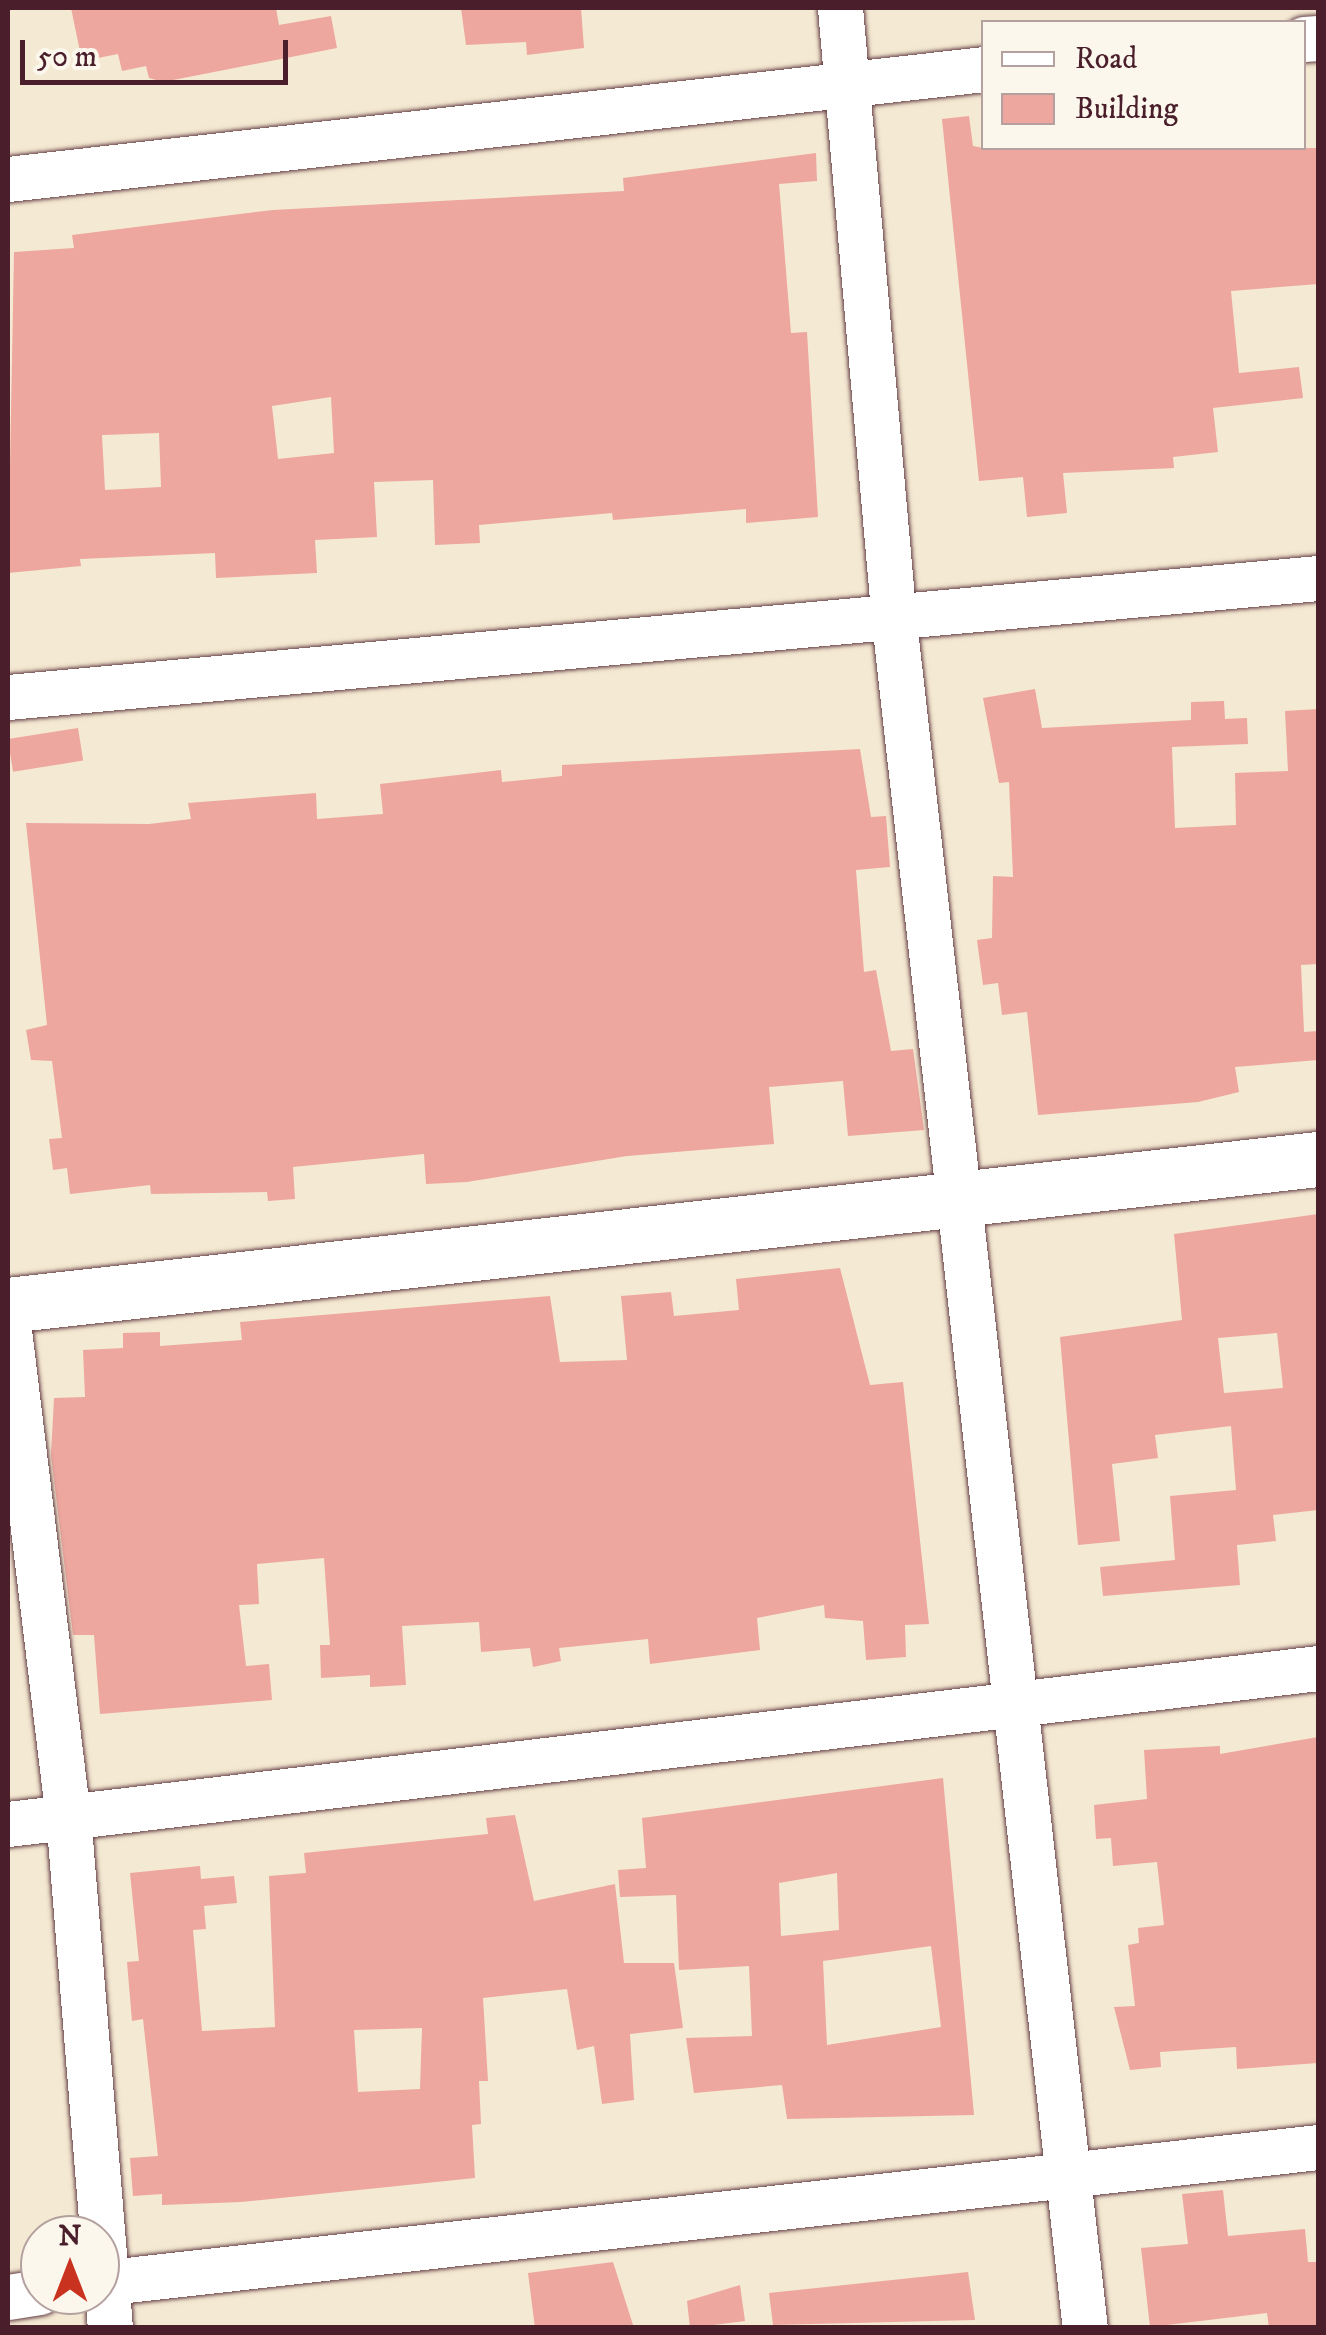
<!DOCTYPE html>
<style>
body{margin:0}
#map{position:relative;width:1326px;height:2335px;overflow:hidden;background:#f4e9d2;font-family:"IM FELL DW Pica",serif}
div>[style]{position:absolute}
.building>*{inset:0;background:#eda79f;transform-origin:0 0}
.roads{filter:drop-shadow(0 0 2px #643d44) drop-shadow(0 0 2px #643d44)}
.minor>*{height:45px;margin:-22.5px;padding:0 22.5px;transform-origin:22.5px;border-radius:22.5px;background:#fff}
.major>*{height:55px;margin:-27.5px;padding:0 27.5px;transform-origin:27.5px;border-radius:27.5px;background:#fff}
span{translate:-50% -50%;white-space:nowrap;text-align:center;line-height:1.15;-webkit-text-stroke:10px #fbf7ec;paint-order:stroke}
.frame{position:absolute;inset:0;border:10px solid #4a1f2b;pointer-events:none}
.legend{position:absolute;left:981px;top:20px;width:325px;height:130px;box-sizing:border-box;background:#fbf7ec;border:2px solid #b4a19f;margin:0;padding:12px 18px;list-style:none;font-size:30px;color:#4a1f2b}
.legend li{display:flex;align-items:center;gap:20px;height:50px}
.legend b{width:50px;border:2px solid #b4a19f}
.north{position:absolute;left:20px;top:2215px;width:100px;height:100px;box-sizing:border-box;background:#fbf7ec;border:2px solid #b4a19f;border-radius:50%;rotate:0deg;font-size:28px;font-weight:700;line-height:40px;text-align:center;color:#4a1f2b}
.north::after{content:'';display:block;margin:auto;width:35px;height:45px;background:#c8321e;clip-path:polygon(50% 0,100% 100%,50% 72%,0 100%)}
.scale{position:absolute;left:20px;top:40px;width:268px;height:45px;box-sizing:border-box;border:5px solid #4a1f2b;border-top:0;padding-left:12px;font-size:30px;line-height:35px;white-space:nowrap;color:#4a1f2b;-webkit-text-stroke:8px #fbf7ec;paint-order:stroke}
</style>
<div id="map">
<div class="building">
<div style="clip-path:polygon(71px 8px,276px 8px,279px 25px,331px 16px,337px 48px,163px 82px,149px 78px,146px 66px,122px 71px,118px 54px,82px 61px)"></div>
<div style="clip-path:polygon(461px 8px,581px 8px,584px 48px,527px 55px,526px 42px,466px 45px)"></div>
<div style="clip-path:polygon(969px 116px,973px 146px,984px 148px,1318px 148px,1318px 284px,1231px 291px,1239px 373px,1299px 367px,1303px 398px,1213px 408px,1218px 452px,1173px 457px,1174px 468px,1063px 473px,1067px 513px,1027px 517px,1023px 477px,979px 481px,942px 119px)"></div>
<div style="clip-path:polygon(evenodd,816px 153px,817px 181px,779px 184px,791px 333px,807px 332px,818px 517px,746px 523px,746px 509px,613px 520px,612px 513px,479px 525px,480px 543px,435px 545px,433px 480px,374px 482px,377px 537px,315px 540px,317px 573px,216px 578px,215px 553px,80px 559px,81px 566px,8px 573px,14px 252px,74px 248px,72px 235px,273px 210px,624px 191px,623px 178px,816px 153px,331px 397px,334px 453px,278px 459px,272px 406px,331px 397px,816px 153px,159px 433px,161px 487px,105px 490px,102px 435px,159px 433px)"></div>
<div style="clip-path:polygon(1035px 689px,1042px 728px,1191px 720px,1191px 702px,1224px 701px,1225px 719px,1247px 718px,1248px 744px,1172px 747px,1175px 828px,1236px 825px,1235px 773px,1288px 771px,1285px 711px,1318px 709px,1318px 964px,1301px 965px,1304px 1032px,1318px 1031px,1318px 1060px,1235px 1067px,1239px 1092px,1198px 1102px,1038px 1115px,1027px 1012px,1002px 1015px,998px 983px,983px 985px,977px 940px,992px 938px,993px 876px,1013px 877px,1009px 782px,999px 783px,983px 698px)"></div>
<div style="left:78px;top:728px;width:33px;height:71px;rotate:81deg"></div>
<div style="clip-path:polygon(860px 749px,871px 817px,886px 816px,890px 867px,856px 870px,864px 972px,876px 970px,891px 1051px,913px 1049px,924px 1130px,848px 1136px,843px 1081px,769px 1087px,774px 1144px,627px 1156px,467px 1182px,426px 1184px,424px 1154px,293px 1167px,295px 1199px,268px 1201px,267px 1192px,151px 1194px,150px 1185px,70px 1194px,67px 1168px,53px 1170px,49px 1139px,62px 1138px,52px 1061px,31px 1060px,26px 1030px,47px 1025px,26px 823px,149px 824px,191px 819px,188px 803px,316px 793px,317px 819px,383px 814px,380px 784px,501px 770px,502px 782px,562px 776px,562px 765px)"></div>
<div style="clip-path:polygon(evenodd,1318px 1214px,1318px 1510px,1273px 1515px,1276px 1541px,1237px 1545px,1240px 1585px,1103px 1596px,1100px 1567px,1175px 1560px,1170px 1496px,1236px 1490px,1231px 1426px,1155px 1435px,1158px 1458px,1112px 1464px,1120px 1541px,1078px 1545px,1060px 1337px,1182px 1320px,1174px 1234px,1318px 1214px,1277px 1333px,1283px 1388px,1224px 1393px,1218px 1338px,1277px 1333px)"></div>
<div style="clip-path:polygon(840px 1268px,870px 1385px,903px 1382px,929px 1624px,905px 1625px,906px 1657px,866px 1660px,863px 1621px,825px 1618px,824px 1605px,757px 1618px,760px 1650px,650px 1664px,648px 1639px,559px 1648px,561px 1661px,533px 1667px,530px 1648px,481px 1652px,479px 1622px,402px 1626px,406px 1685px,370px 1687px,370px 1675px,321px 1678px,320px 1645px,330px 1645px,324px 1558px,257px 1564px,259px 1604px,239px 1605px,246px 1666px,269px 1664px,272px 1700px,100px 1714px,94px 1635px,73px 1635px,51px 1455px,54px 1398px,85px 1397px,83px 1350px,123px 1348px,123px 1333px,160px 1332px,160px 1346px,242px 1340px,240px 1322px,550px 1296px,560px 1362px,627px 1360px,621px 1296px,671px 1292px,674px 1316px,739px 1310px,736px 1279px)"></div>
<div style="clip-path:polygon(1318px 1737px,1318px 2063px,1237px 2069px,1236px 2047px,1160px 2052px,1161px 2067px,1130px 2070px,1114px 2007px,1135px 2006px,1128px 1945px,1139px 1943px,1138px 1928px,1164px 1925px,1157px 1862px,1113px 1866px,1111px 1838px,1096px 1839px,1094px 1805px,1147px 1799px,1144px 1750px,1220px 1746px,1220px 1754px)"></div>
<div style="clip-path:polygon(evenodd,943px 1778px,974px 2115px,787px 2119px,782px 2085px,694px 2093px,686px 2038px,752px 2036px,749px 1966px,679px 1970px,676px 1895px,620px 1897px,618px 1870px,646px 1868px,642px 1818px,943px 1778px,837px 1873px,839px 1930px,781px 1936px,779px 1883px,837px 1873px,943px 1778px,931px 1946px,941px 2027px,827px 2045px,823px 1961px,931px 1946px)"></div>
<div style="clip-path:polygon(evenodd,515px 1815px,534px 1901px,615px 1884px,624px 1963px,674px 1963px,683px 2028px,630px 2034px,634px 2100px,602px 2104px,594px 2046px,577px 2050px,567px 1989px,483px 1998px,488px 2081px,479px 2081px,481px 2124px,472px 2125px,475px 2178px,241px 2202px,162px 2205px,162px 2194px,133px 2196px,130px 2158px,158px 2156px,143px 2019px,132px 2021px,127px 1962px,139px 1961px,130px 1873px,200px 1866px,201px 1879px,234px 1876px,237px 1903px,204px 1906px,206px 1929px,193px 1930px,202px 2031px,275px 2027px,269px 1876px,306px 1873px,304px 1853px,488px 1834px,486px 1818px,515px 1815px,422px 2028px,420px 2089px,358px 2092px,354px 2030px,422px 2028px)"></div>
<div style="clip-path:polygon(1223px 2190px,1228px 2236px,1305px 2229px,1308px 2262px,1318px 2262px,1318px 2328px,1269px 2328px,1267px 2313px,1150px 2327px,1141px 2248px,1188px 2244px,1182px 2194px)"></div>
<div style="clip-path:polygon(613px 2262px,634px 2328px,535px 2328px,528px 2273px)"></div>
<div style="clip-path:polygon(968px 2272px,975px 2320px,773px 2325px,769px 2293px)"></div>
<div style="clip-path:polygon(740px 2285px,745px 2321px,690px 2328px,687px 2301px)"></div>
</div>
<div class="roads">
<div class="minor">
<div style="left:840px;top:8px;width:615px;rotate:84.97deg"></div>
<div style="left:894px;top:621px;width:1718px;rotate:83.62deg"></div>
<div style="left:1304px;top:39px;width:14px;rotate:-4deg"></div>
<div style="left:8px;top:179px;width:982px;rotate:-6.43deg"></div>
<div style="left:8px;top:697px;width:1315px;rotate:-5.19deg"></div>
<div style="left:8px;top:1322px;width:497px;rotate:83.1deg"></div>
<div style="left:68px;top:1815px;width:515px;rotate:85.32deg"></div>
<div style="left:8px;top:1824px;width:1319px;rotate:-6.79deg"></div>
<div style="left:100px;top:2283px;width:1226px;rotate:-6.37deg"></div>
<div style="left:8px;top:2297px;width:32px;rotate:-9deg"></div>
</div>
<div class="major">
<div style="left:8px;top:1305px;width:1318px;rotate:-6.36deg"></div>
</div>
</div>
<div class="frame"></div>
<ul class="legend">
<li><b style="height:12px;background:#fff"></b>Road</li>
<li><b style="height:28px;background:#eda79f"></b>Building</li>
</ul>
<div class="north">N</div>
<div class="scale">50 m</div>
</div>
